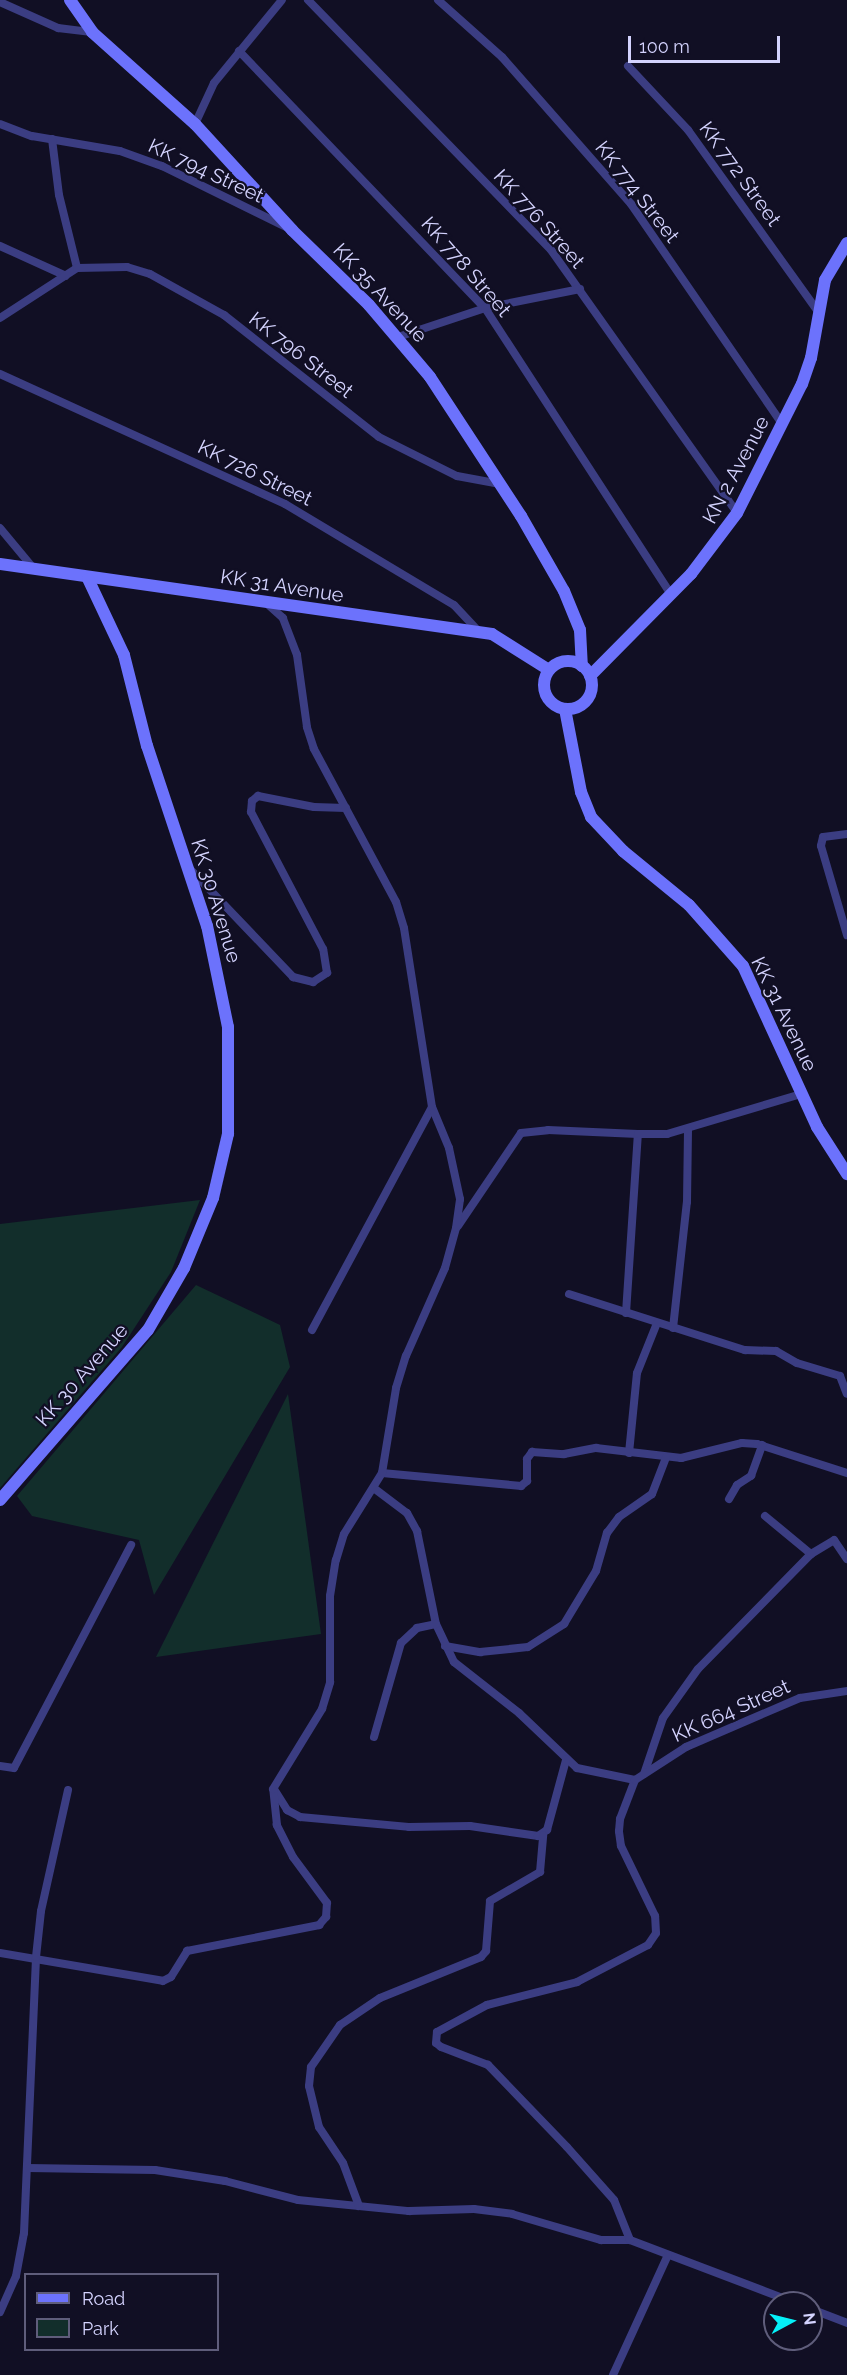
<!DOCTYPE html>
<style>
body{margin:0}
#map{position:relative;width:847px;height:2375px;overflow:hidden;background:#110f24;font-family:Raleway,sans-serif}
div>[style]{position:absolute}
.green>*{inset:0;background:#122e2b}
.street>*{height:8px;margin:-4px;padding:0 4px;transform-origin:4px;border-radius:4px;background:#3b3d82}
.secondary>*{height:12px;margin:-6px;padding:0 6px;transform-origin:6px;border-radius:6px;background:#6c72fc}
.secondary>.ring{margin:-6px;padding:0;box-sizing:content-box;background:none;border:12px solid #6c72fc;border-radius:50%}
span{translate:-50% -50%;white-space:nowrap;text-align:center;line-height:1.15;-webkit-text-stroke:4.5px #110f24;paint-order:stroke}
.street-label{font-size:20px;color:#d4d3fe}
.legend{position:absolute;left:24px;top:2273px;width:195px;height:78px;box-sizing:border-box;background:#110f24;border:2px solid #5f5d7b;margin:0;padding:8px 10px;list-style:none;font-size:18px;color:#d4d3fe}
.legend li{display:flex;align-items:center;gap:12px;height:30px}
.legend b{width:30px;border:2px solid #5f5d7b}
.north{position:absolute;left:763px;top:2291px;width:60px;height:60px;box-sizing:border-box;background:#110f24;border:2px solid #5f5d7b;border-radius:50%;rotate:83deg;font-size:16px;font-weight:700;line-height:24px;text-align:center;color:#d4d3fe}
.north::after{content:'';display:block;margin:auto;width:21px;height:27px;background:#05f0f8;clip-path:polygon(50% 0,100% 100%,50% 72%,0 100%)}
.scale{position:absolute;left:628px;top:36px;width:152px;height:27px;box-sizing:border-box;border:3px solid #d4d3fe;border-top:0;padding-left:8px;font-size:18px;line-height:21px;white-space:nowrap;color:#d4d3fe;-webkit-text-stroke:4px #110f24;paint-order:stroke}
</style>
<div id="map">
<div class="green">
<div style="clip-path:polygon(200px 1200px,171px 1272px,122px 1347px,0 1488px,0 1224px)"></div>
<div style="clip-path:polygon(196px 1285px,280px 1325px,290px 1367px,154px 1595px,139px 1540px,32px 1516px,17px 1496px)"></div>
<div style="clip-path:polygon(288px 1394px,321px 1634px,156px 1657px)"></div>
</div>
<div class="street">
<div style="left:308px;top:0;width:349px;rotate:45.8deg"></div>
<div style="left:551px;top:250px;width:322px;rotate:54.7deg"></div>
<div style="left:438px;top:0;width:86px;rotate:41.7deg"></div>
<div style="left:502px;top:57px;width:196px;rotate:48.7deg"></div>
<div style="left:631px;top:204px;width:268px;rotate:55.5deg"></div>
<div style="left:0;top:2px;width:64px;rotate:24.1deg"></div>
<div style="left:58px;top:28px;width:34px;rotate:7deg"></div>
<div style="left:239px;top:51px;width:356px;rotate:46.3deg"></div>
<div style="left:485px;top:308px;width:341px;rotate:57deg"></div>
<div style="left:628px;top:66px;width:88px;rotate:46.8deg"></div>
<div style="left:688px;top:130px;width:221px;rotate:54.4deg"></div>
<div style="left:0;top:124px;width:34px;rotate:21deg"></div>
<div style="left:32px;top:136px;width:89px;rotate:9.7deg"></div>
<div style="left:120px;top:151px;width:45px;rotate:19.7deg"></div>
<div style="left:162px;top:166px;width:138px;rotate:26.2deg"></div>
<div style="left:195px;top:124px;width:45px;rotate:-65.1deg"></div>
<div style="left:214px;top:83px;width:107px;rotate:-50.7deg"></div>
<div style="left:52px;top:139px;width:56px;rotate:82.9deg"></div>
<div style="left:59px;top:195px;width:75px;rotate:76.1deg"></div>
<div style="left:0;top:246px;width:72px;rotate:24.4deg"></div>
<div style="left:0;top:318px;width:92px;rotate:-33deg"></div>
<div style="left:77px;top:268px;width:50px;rotate:-1.1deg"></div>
<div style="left:127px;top:267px;width:24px;rotate:17deg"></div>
<div style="left:150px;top:274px;width:85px;rotate:29deg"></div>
<div style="left:224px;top:315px;width:197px;rotate:38.2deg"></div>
<div style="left:379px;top:437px;width:87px;rotate:26.6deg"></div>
<div style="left:457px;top:476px;width:44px;rotate:10.5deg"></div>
<div style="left:398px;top:337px;width:92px;rotate:-18.4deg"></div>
<div style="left:485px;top:308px;width:97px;rotate:-11.3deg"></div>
<div style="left:0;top:374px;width:313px;rotate:24.5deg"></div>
<div style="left:285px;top:504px;width:197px;rotate:30.9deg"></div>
<div style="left:454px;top:605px;width:37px;rotate:47deg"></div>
<div style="left:0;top:528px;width:53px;rotate:50.3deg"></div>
<div style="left:847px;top:834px;width:24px;rotate:173deg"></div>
<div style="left:823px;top:837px;width:9px;rotate:103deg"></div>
<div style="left:821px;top:846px;width:93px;rotate:73.7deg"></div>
<div style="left:189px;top:868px;width:151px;rotate:46.3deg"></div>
<div style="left:293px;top:977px;width:21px;rotate:14deg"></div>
<div style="left:313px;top:982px;width:17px;rotate:-33deg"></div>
<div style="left:327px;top:973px;width:24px;rotate:-99deg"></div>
<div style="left:323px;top:949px;width:155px;rotate:-117.7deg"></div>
<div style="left:251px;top:812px;width:11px;rotate:-85deg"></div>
<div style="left:252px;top:801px;width:8px;rotate:-40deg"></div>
<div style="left:258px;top:796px;width:57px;rotate:11.1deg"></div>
<div style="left:314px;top:807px;width:32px;rotate:2deg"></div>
<div style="left:458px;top:1226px;width:112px;rotate:-55.9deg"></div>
<div style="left:521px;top:1133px;width:27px;rotate:-6deg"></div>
<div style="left:548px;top:1130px;width:90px;rotate:2.5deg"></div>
<div style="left:569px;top:1294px;width:185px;rotate:17.7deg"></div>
<div style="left:745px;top:1350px;width:31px;rotate:2deg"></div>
<div style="left:776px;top:1351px;width:24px;rotate:30deg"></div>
<div style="left:797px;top:1363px;width:45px;rotate:16.8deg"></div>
<div style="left:840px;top:1376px;width:19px;rotate:69deg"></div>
<div style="left:626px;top:1313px;width:179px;rotate:-86.2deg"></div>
<div style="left:638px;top:1134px;width:29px"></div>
<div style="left:667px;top:1134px;width:140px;rotate:-16.6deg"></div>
<div style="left:673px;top:1328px;width:127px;rotate:-83.7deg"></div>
<div style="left:687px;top:1202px;width:73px;rotate:-89.2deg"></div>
<div style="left:312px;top:1330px;width:253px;rotate:-61.7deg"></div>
<div style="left:629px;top:1453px;width:80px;rotate:-84.3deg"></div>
<div style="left:637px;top:1373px;width:54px;rotate:-68.2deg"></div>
<div style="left:382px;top:1473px;width:140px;rotate:5.3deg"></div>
<div style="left:521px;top:1486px;width:8px;rotate:-40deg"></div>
<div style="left:527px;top:1481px;width:22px;rotate:-90deg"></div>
<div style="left:527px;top:1459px;width:9px;rotate:-54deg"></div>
<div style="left:532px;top:1452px;width:32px;rotate:4deg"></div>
<div style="left:564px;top:1454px;width:33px;rotate:-11deg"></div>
<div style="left:596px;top:1448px;width:86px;rotate:6.7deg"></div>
<div style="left:681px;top:1458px;width:63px;rotate:-13.8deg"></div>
<div style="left:742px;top:1443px;width:15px;rotate:4deg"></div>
<div style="left:757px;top:1444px;width:95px;rotate:17.9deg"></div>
<div style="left:375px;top:1489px;width:40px;rotate:37deg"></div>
<div style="left:407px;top:1513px;width:21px;rotate:61deg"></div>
<div style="left:417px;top:1531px;width:95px;rotate:78.5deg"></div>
<div style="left:436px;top:1624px;width:42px;rotate:64.7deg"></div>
<div style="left:454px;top:1662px;width:83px;rotate:38.1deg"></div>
<div style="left:519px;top:1713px;width:80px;rotate:43.5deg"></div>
<div style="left:577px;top:1768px;width:59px;rotate:11.7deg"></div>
<div style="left:729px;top:1499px;width:16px;rotate:-60deg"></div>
<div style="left:737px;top:1485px;width:17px;rotate:-33deg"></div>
<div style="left:751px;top:1476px;width:33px;rotate:-70deg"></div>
<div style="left:765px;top:1516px;width:60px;rotate:39.6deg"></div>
<div style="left:445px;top:1646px;width:36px;rotate:10deg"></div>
<div style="left:480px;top:1652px;width:48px;rotate:-5.9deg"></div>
<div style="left:528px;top:1647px;width:43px;rotate:-32.6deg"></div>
<div style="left:564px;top:1624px;width:62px;rotate:-58.9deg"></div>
<div style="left:596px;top:1571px;width:40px;rotate:-74deg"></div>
<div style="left:607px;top:1533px;width:20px;rotate:-53deg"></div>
<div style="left:619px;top:1517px;width:40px;rotate:-34.9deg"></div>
<div style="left:652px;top:1494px;width:39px;rotate:-69deg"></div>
<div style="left:374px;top:1737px;width:98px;rotate:-74deg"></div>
<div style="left:401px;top:1643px;width:22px;rotate:-43deg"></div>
<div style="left:417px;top:1628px;width:19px;rotate:-12deg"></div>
<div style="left:0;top:1766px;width:14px;rotate:8deg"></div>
<div style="left:14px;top:1768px;width:252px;rotate:-62.3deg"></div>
<div style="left:644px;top:1774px;width:59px;rotate:-71.3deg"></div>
<div style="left:663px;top:1718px;width:60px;rotate:-54.5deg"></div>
<div style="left:698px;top:1669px;width:161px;rotate:-45.5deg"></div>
<div style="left:811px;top:1554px;width:27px;rotate:-31deg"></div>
<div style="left:834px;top:1540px;width:23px;rotate:56deg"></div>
<div style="left:274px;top:1789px;width:25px;rotate:58deg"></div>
<div style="left:287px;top:1810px;width:15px;rotate:28deg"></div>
<div style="left:300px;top:1817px;width:109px;rotate:5.2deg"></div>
<div style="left:409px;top:1827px;width:61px;rotate:-0.9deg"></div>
<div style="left:470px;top:1826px;width:69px;rotate:8.4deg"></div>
<div style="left:538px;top:1836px;width:11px;rotate:-34deg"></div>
<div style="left:547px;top:1830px;width:73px;rotate:-74.8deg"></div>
<div style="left:0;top:1953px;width:165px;rotate:9.7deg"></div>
<div style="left:163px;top:1981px;width:9px;rotate:-27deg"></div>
<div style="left:171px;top:1977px;width:31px;rotate:-58deg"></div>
<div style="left:187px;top:1951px;width:135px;rotate:-11.1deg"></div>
<div style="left:319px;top:1925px;width:11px;rotate:-49deg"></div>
<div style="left:326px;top:1917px;width:14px;rotate:-86deg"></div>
<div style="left:327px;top:1903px;width:57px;rotate:-126.5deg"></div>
<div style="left:293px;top:1857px;width:36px;rotate:-117deg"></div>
<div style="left:277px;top:1825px;width:36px;rotate:-96deg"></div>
<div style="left:273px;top:1789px;width:94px;rotate:-58.5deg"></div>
<div style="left:322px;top:1709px;width:28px;rotate:-73deg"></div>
<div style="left:330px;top:1682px;width:86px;rotate:-90deg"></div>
<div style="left:330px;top:1596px;width:36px;rotate:-81deg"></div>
<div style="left:336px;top:1560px;width:27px;rotate:-73deg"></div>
<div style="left:344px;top:1534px;width:72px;rotate:-58.1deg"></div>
<div style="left:382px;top:1473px;width:86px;rotate:-80.6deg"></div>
<div style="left:396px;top:1388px;width:34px;rotate:-73deg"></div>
<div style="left:406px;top:1356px;width:96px;rotate:-66.1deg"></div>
<div style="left:445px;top:1268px;width:41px;rotate:-74.6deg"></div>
<div style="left:456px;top:1228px;width:29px;rotate:-82deg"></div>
<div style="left:460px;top:1199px;width:52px;rotate:-102.2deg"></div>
<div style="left:449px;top:1148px;width:44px;rotate:-112.5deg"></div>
<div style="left:432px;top:1107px;width:181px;rotate:-98.9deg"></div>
<div style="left:404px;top:928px;width:27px;rotate:-107deg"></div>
<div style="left:396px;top:902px;width:174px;rotate:-118.2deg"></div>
<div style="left:314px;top:749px;width:23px;rotate:-108deg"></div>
<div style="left:307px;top:727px;width:73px;rotate:-97.9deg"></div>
<div style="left:297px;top:655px;width:40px;rotate:-111deg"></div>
<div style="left:283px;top:618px;width:24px;rotate:-138deg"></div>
<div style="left:28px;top:2168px;width:127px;rotate:0.9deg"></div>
<div style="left:155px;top:2170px;width:71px;rotate:8.9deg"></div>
<div style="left:225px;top:2181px;width:75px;rotate:14.6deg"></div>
<div style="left:298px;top:2200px;width:112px;rotate:5.7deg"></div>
<div style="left:409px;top:2211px;width:65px;rotate:-1.8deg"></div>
<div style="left:474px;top:2209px;width:38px;rotate:7deg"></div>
<div style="left:512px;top:2214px;width:93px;rotate:16.3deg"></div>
<div style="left:601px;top:2240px;width:29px"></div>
<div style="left:630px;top:2240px;width:178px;rotate:20.8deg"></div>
<div style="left:359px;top:2206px;width:46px;rotate:-110.4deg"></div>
<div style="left:343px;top:2163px;width:43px;rotate:-123.7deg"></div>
<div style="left:319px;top:2127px;width:42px;rotate:-103.7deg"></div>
<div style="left:309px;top:2086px;width:19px;rotate:-84deg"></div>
<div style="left:311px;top:2067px;width:51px;rotate:-55.4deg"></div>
<div style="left:340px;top:2025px;width:48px;rotate:-34deg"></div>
<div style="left:380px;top:1998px;width:109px;rotate:-22.1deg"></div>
<div style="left:481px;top:1957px;width:8px;rotate:-50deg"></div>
<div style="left:486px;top:1951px;width:50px;rotate:-85.4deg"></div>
<div style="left:490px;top:1901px;width:58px;rotate:-30.1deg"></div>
<div style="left:540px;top:1872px;width:37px;rotate:-85deg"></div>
<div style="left:630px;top:2240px;width:43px;rotate:-111.8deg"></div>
<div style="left:614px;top:2200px;width:71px;rotate:-131.6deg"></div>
<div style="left:567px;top:2147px;width:114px;rotate:-133.9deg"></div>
<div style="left:488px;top:2065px;width:50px;rotate:-159deg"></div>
<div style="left:441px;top:2047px;width:6px;rotate:-141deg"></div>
<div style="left:436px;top:2043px;width:11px;rotate:-85deg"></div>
<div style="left:437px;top:2032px;width:57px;rotate:-28.4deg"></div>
<div style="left:487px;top:2005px;width:93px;rotate:-14.3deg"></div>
<div style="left:577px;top:1982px;width:80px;rotate:-27.5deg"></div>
<div style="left:648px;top:1945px;width:14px;rotate:-56deg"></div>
<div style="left:656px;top:1933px;width:17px;rotate:-93deg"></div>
<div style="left:655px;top:1916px;width:78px;rotate:-115.9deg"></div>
<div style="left:621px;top:1846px;width:15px;rotate:-98deg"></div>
<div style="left:619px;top:1831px;width:12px;rotate:-85deg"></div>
<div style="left:620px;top:1819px;width:42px;rotate:-69deg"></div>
<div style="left:635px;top:1780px;width:61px;rotate:-32.9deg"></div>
<div style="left:686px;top:1747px;width:124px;rotate:-23.3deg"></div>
<div style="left:800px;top:1698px;width:48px;rotate:-8.5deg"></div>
<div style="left:811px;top:2309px;width:39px;rotate:21deg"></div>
<div style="left:0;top:2312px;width:39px;rotate:-66deg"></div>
<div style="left:16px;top:2276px;width:44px;rotate:-79.5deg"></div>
<div style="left:24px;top:2233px;width:276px;rotate:-87.5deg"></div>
<div style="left:36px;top:1957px;width:46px;rotate:-83.8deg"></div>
<div style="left:41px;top:1911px;width:124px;rotate:-77.4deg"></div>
<div style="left:613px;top:2375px;width:132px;rotate:-65.4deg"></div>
</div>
<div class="secondary">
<div style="left:70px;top:0;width:39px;rotate:55deg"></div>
<div style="left:92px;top:32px;width:138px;rotate:41.8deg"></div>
<div style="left:195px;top:124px;width:144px;rotate:47.5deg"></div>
<div style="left:292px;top:230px;width:107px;rotate:44.2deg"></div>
<div style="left:369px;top:305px;width:94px;rotate:49.7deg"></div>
<div style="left:430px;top:377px;width:166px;rotate:56.8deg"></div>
<div style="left:521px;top:516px;width:86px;rotate:60.2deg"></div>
<div style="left:564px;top:591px;width:42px;rotate:67.7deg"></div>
<div style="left:580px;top:630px;width:36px;rotate:87deg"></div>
<div style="left:0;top:564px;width:497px;rotate:8.1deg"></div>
<div style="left:492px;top:634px;width:67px;rotate:32.3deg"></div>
<div class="ring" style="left:544px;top:661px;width:36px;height:36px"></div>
<div style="left:590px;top:676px;width:144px;rotate:-45.3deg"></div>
<div style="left:691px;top:574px;width:76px;rotate:-53deg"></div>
<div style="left:737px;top:513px;width:144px;rotate:-63.3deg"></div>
<div style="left:802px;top:384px;width:28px;rotate:-71deg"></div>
<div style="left:811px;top:358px;width:79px;rotate:-79.8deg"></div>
<div style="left:825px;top:280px;width:43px;rotate:-59.3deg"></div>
<div style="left:565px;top:709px;width:85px;rotate:79.1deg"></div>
<div style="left:581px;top:792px;width:27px;rotate:68deg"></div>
<div style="left:591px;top:817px;width:47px;rotate:46.7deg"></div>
<div style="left:623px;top:851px;width:85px;rotate:39.3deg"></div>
<div style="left:689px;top:905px;width:81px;rotate:48.5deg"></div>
<div style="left:743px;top:966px;width:177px;rotate:65.3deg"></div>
<div style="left:817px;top:1127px;width:56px;rotate:57.4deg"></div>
<div style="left:0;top:1500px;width:225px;rotate:-49deg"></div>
<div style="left:148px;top:1330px;width:72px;rotate:-59.9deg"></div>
<div style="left:184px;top:1268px;width:76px;rotate:-67.5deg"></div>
<div style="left:213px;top:1198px;width:66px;rotate:-76.8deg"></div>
<div style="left:228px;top:1134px;width:107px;rotate:-90deg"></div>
<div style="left:228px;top:1027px;width:103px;rotate:-101.7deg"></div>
<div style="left:207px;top:926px;width:190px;rotate:-108.4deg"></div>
<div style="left:147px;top:746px;width:94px;rotate:-104.2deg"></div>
<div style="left:124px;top:655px;width:84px;rotate:-115.3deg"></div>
</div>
<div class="street-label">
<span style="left:206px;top:171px;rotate:25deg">KK 794 Street</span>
<span style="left:740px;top:174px;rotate:54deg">KK 772 Street</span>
<span style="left:637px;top:192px;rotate:52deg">KK 774 Street</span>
<span style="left:539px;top:219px;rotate:48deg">KK 776 Street</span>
<span style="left:466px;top:267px;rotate:49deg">KK 778 Street</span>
<span style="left:380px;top:293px;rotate:47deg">KK 35 Avenue</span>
<span style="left:301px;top:355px;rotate:38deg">KK 796 Street</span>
<span style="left:736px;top:470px;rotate:-62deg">KN 2 Avenue</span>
<span style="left:255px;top:473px;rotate:26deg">KK 726 Street</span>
<span style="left:282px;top:586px;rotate:9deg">KK 31 Avenue</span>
<span style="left:216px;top:901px;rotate:73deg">KK 30 Avenue</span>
<span style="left:784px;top:1014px;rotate:64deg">KK 31 Avenue</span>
<span style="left:82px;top:1375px;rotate:-49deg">KK 30 Avenue</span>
<span style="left:731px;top:1711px;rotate:-24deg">KK 664 Street</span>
</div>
<ul class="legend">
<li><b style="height:8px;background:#6c72fc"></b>Road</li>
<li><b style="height:16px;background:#122e2b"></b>Park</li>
</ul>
<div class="north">N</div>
<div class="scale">100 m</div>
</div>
